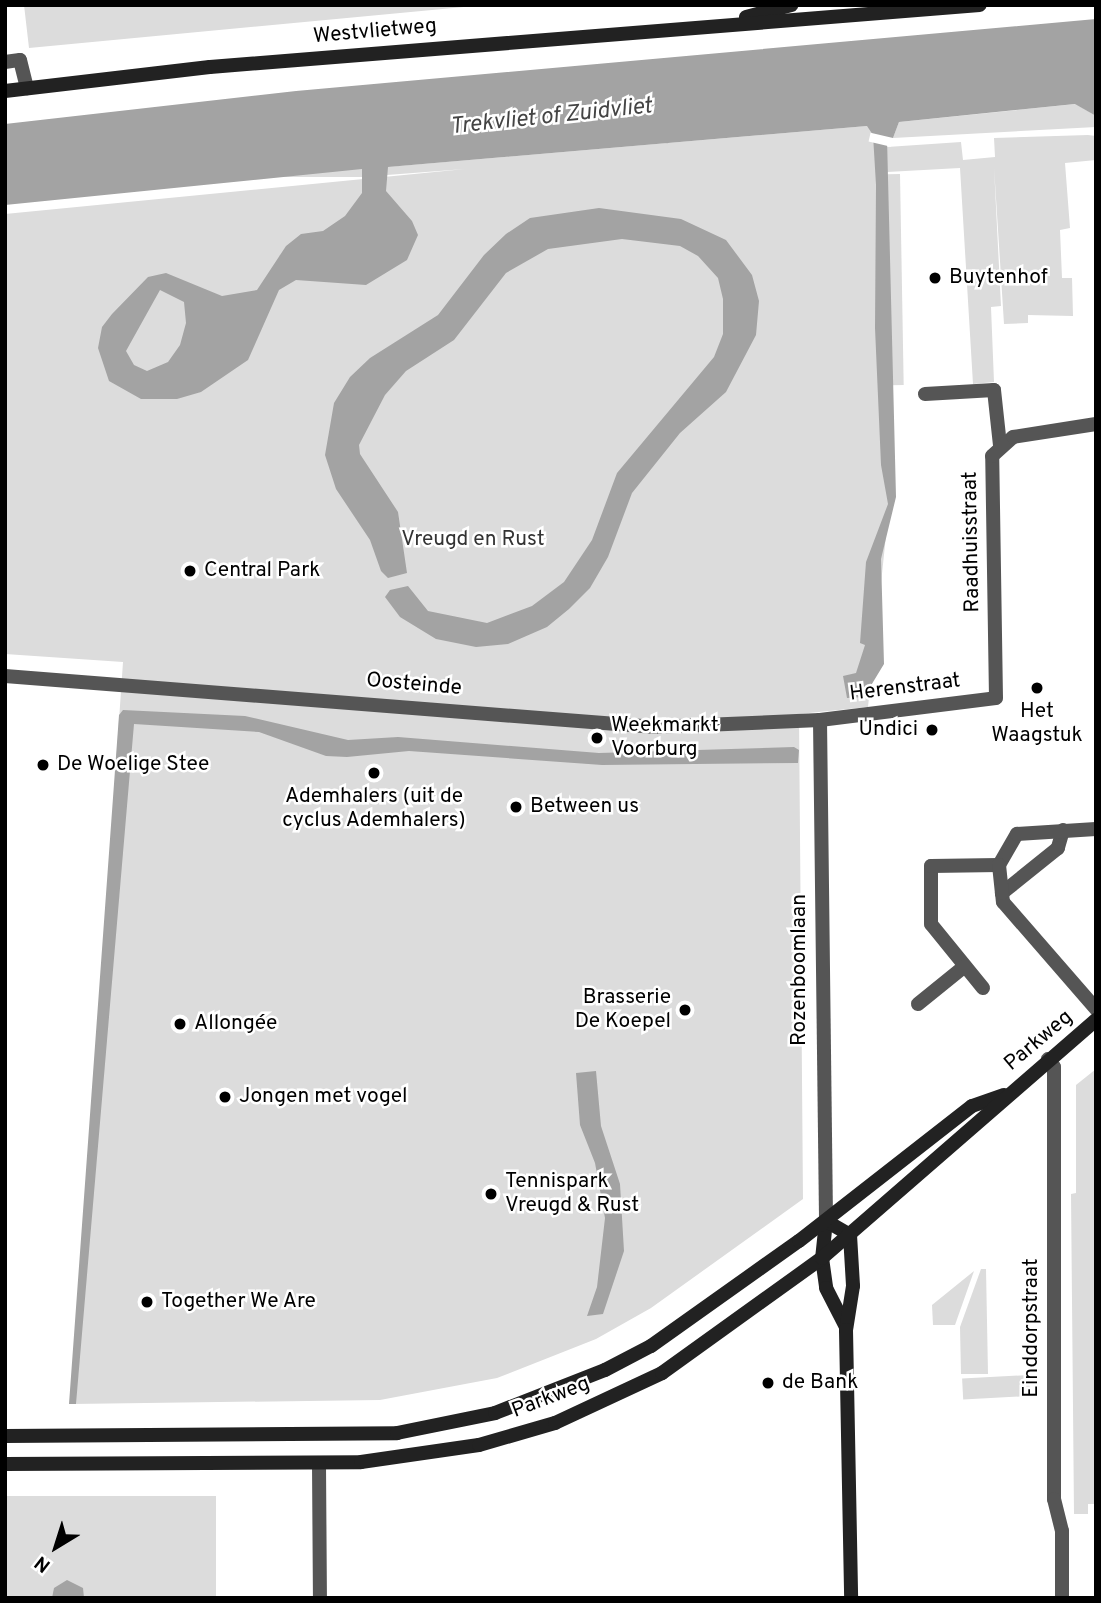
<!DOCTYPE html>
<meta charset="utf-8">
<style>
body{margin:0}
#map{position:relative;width:1101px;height:1603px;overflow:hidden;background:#fff;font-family:Overpass,sans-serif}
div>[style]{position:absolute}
.green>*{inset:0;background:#dcdcdc;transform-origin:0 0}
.water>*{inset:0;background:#a3a3a3}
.pier>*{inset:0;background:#fff;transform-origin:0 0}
.street>*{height:14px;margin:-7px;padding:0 7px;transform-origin:7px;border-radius:7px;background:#555}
.secondary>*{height:14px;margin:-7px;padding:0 7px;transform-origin:7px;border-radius:7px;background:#222}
.dots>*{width:19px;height:19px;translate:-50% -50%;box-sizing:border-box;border:4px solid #fff;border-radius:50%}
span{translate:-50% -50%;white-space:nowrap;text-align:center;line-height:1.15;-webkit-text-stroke:5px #fff;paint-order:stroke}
.street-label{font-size:21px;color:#000}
.poi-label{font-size:21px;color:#000}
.left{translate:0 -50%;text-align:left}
.right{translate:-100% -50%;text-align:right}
.park-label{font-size:21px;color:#333}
.water-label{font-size:23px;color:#444;font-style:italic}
.frame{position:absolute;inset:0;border:7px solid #000;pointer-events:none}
.north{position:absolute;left:21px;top:1512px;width:70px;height:70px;-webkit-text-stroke:5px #fff;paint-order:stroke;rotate:218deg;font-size:19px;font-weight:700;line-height:28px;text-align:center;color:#000}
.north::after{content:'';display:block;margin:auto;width:24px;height:32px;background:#000;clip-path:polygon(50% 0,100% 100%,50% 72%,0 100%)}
</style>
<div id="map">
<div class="green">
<div style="clip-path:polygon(24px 5px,60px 7px,485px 5px,29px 48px)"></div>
<div style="clip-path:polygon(1076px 104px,1096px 116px,1096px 127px,893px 138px,899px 122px)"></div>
<div style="clip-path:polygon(867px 126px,885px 129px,889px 507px,868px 707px,799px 714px,803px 1199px,651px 1308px,596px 1339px,497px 1378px,380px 1400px,72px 1404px,123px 662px,5px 654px,5px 214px,465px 169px,387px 175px,387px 167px)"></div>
<div style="clip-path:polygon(1088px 135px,1096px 136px,1096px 160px,1065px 163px,1070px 228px,1060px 230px,1062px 278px,1072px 278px,1073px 316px,1028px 315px,1028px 323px,1004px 324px,994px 167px,1001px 306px,991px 307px,994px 382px,973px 384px,960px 168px,887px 172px,887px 147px,961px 142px,963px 160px,995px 157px,994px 138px)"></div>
<div style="left:363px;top:169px;width:8px;height:290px;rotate:90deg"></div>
<div style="left:900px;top:174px;width:211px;height:13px;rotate:89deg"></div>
<div style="clip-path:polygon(1096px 1069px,1096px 1504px,1088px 1504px,1088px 1514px,1074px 1514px,1071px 1194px,1076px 1193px,1076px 1085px)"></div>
<div style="clip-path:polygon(981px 1269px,986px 1269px,988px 1374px,961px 1374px,960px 1327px)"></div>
<div style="clip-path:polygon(974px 1271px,955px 1325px,933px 1325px,932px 1305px)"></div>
<div style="left:1029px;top:1375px;width:21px;height:67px;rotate:87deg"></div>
<div style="left:5px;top:1496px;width:211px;height:102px"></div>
</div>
<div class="water">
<div style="clip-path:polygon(evenodd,1096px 19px,1096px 116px,1075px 104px,899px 122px,893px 138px,887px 138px,896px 497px,881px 559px,884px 664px,864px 697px,847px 698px,843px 676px,856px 673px,865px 645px,860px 643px,866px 562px,888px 504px,881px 465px,875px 328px,876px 185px,873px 135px,867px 126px,388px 167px,386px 191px,412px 221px,418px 235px,407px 260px,366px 285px,296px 280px,279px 290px,248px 360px,201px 392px,177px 399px,141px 399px,109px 381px,98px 348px,102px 327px,112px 314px,148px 277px,166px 273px,222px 296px,257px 290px,286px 246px,301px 234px,323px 231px,345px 216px,362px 193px,362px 169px,5px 205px,5px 124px,296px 91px,1096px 19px,160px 290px,184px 302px,186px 323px,180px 345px,168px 362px,147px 371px,134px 365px,126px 351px,160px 290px)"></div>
<div style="clip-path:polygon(599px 208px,681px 219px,726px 240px,752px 275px,759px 301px,756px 335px,726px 392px,680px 433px,632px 493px,608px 557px,590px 588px,569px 609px,547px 627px,508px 644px,476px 647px,436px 639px,400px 617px,385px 597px,390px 590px,408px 586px,428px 611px,487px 623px,532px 606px,564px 582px,592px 540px,617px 473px,714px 357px,723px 334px,723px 299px,718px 278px,698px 256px,680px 246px,622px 239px,548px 249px,506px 273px,454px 340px,406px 371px,385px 395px,359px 445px,360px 454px,398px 512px,407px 573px,388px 578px,381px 571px,370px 540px,336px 489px,325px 455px,334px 403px,350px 377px,370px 358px,438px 315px,484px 255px,506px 234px,530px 218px)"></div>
<div style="clip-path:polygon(123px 710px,245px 716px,348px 740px,398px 737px,599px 753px,794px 747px,799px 750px,798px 763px,602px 765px,409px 751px,347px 757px,326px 756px,259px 732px,134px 724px,76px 1404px,69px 1404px,119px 715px)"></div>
<div style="clip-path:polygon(596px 1071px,601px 1126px,620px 1184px,624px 1251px,603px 1314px,587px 1316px,597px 1287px,605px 1218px,595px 1163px,580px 1125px,576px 1073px)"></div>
<div style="clip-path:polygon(67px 1580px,83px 1588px,84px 1598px,52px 1598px,54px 1588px)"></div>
</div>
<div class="pier">
<div style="left:893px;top:138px;width:9px;height:23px;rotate:103deg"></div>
</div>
<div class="street">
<div style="left:5px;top:62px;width:15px;rotate:-8deg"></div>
<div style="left:20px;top:60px;width:29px;rotate:76deg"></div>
<div style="left:925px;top:394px;width:69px;rotate:-3.3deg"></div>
<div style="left:994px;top:390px;width:55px;rotate:83.8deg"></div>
<div style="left:5px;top:676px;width:652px;rotate:4.49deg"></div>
<div style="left:655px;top:727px;width:165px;rotate:-2.4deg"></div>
<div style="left:820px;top:720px;width:177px;rotate:-7.1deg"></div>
<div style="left:996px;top:698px;width:242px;rotate:-90.9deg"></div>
<div style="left:992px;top:456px;width:28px;rotate:-42deg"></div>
<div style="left:1013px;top:437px;width:84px;rotate:-8.9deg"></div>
<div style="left:820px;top:720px;width:501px;rotate:89.31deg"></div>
<div style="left:1063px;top:830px;width:19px;rotate:106deg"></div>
<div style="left:1058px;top:848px;width:72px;rotate:141.2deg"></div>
<div style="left:1002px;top:893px;width:9px;rotate:84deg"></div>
<div style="left:1003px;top:902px;width:142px;rotate:49deg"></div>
<div style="left:999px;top:865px;width:36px;rotate:-60deg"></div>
<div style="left:1017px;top:834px;width:79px;rotate:-3.6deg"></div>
<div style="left:983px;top:988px;width:82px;rotate:-129.1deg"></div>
<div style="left:931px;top:924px;width:58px;rotate:-90deg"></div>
<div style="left:931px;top:866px;width:68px;rotate:-0.8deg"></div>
<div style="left:999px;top:865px;width:28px;rotate:84deg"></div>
<div style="left:918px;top:1004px;width:60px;rotate:-39deg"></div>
<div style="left:1048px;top:1059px;width:10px;rotate:53deg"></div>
<div style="left:1054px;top:1067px;width:432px;rotate:90deg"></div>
<div style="left:1054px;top:1499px;width:33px;rotate:76deg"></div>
<div style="left:1062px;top:1531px;width:67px;rotate:90deg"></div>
<div style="left:319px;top:1464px;width:134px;rotate:89.6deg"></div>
</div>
<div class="secondary">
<div style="left:746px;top:17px;width:47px;rotate:-14.9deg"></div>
<div style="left:5px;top:91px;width:206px;rotate:-6.7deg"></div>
<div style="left:210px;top:67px;width:772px;rotate:-4.6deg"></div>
<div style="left:826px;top:1221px;width:37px;rotate:96deg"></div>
<div style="left:822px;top:1258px;width:30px;rotate:82deg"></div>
<div style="left:826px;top:1288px;width:44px;rotate:62.9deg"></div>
<div style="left:826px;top:1221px;width:28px;rotate:30deg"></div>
<div style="left:850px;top:1235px;width:51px;rotate:86.6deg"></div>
<div style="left:853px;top:1286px;width:45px;rotate:99deg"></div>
<div style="left:846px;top:1330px;width:268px;rotate:88.9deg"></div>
<div style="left:5px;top:1436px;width:392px;rotate:-0.4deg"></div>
<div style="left:397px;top:1433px;width:100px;rotate:-11.5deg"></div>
<div style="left:495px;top:1413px;width:118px;rotate:-21.4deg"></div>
<div style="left:605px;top:1370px;width:52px;rotate:-27.6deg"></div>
<div style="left:651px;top:1346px;width:181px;rotate:-35.4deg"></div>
<div style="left:799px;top:1241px;width:219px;rotate:-38deg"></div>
<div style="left:972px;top:1106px;width:34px;rotate:-19deg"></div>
<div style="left:5px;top:1464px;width:356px;rotate:-0.3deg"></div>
<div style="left:361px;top:1462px;width:119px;rotate:-8.2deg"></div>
<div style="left:479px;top:1445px;width:79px;rotate:-16.1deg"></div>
<div style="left:555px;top:1423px;width:118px;rotate:-25deg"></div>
<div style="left:662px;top:1373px;width:197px;rotate:-35.7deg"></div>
<div style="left:822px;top:1258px;width:363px;rotate:-41deg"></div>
</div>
<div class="dots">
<div style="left:935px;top:278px;background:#000"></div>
<div style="left:190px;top:571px;background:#000"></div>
<div style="left:1037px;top:688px;background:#000"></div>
<div style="left:932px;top:730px;background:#000"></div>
<div style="left:597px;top:738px;background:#000"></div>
<div style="left:43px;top:765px;background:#000"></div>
<div style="left:374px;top:773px;background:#000"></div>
<div style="left:516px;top:807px;background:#000"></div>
<div style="left:685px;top:1010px;background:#000"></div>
<div style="left:180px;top:1024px;background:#000"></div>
<div style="left:225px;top:1097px;background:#000"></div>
<div style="left:491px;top:1194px;background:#000"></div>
<div style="left:147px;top:1302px;background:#000"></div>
<div style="left:768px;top:1383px;background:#000"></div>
</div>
<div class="street-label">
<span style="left:375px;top:32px;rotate:-5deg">Westvlietweg</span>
<span style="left:972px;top:542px;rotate:-91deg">Raadhuisstraat</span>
<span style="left:414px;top:685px;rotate:5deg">Oosteinde</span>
<span style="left:905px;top:688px;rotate:-7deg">Herenstraat</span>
<span style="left:800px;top:970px;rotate:-90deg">Rozenboomlaan</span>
<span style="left:1039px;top:1041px;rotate:-40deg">Parkweg</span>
<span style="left:1032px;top:1328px;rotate:-90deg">Einddorpstraat</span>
<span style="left:551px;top:1398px;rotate:-21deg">Parkweg</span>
</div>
<div class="poi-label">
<span class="left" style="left:949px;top:278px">Buytenhof</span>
<span class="left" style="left:204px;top:571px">Central Park</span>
<span style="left:1037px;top:724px">Het<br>Waagstuk</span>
<span class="left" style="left:611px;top:738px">Weekmarkt<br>Voorburg</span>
<span class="right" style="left:918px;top:730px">Undici</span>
<span class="left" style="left:57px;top:765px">De Woelige Stee</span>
<span style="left:374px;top:809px">Ademhalers (uit de<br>cyclus Ademhalers)</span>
<span class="left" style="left:530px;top:807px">Between us</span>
<span class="right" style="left:671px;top:1010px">Brasserie<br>De Koepel</span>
<span class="left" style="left:194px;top:1024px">Allongée</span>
<span class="left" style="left:239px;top:1097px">Jongen met vogel</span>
<span class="left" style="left:505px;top:1194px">Tennispark<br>Vreugd &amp; Rust</span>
<span class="left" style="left:161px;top:1302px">Together We Are</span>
<span class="left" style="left:782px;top:1383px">de Bank</span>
</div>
<div class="park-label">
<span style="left:473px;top:540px">Vreugd en Rust</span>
</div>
<div class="water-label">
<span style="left:551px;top:118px;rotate:-6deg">Trekvliet of Zuidvliet</span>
</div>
<div class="frame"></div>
<div class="north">N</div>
</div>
